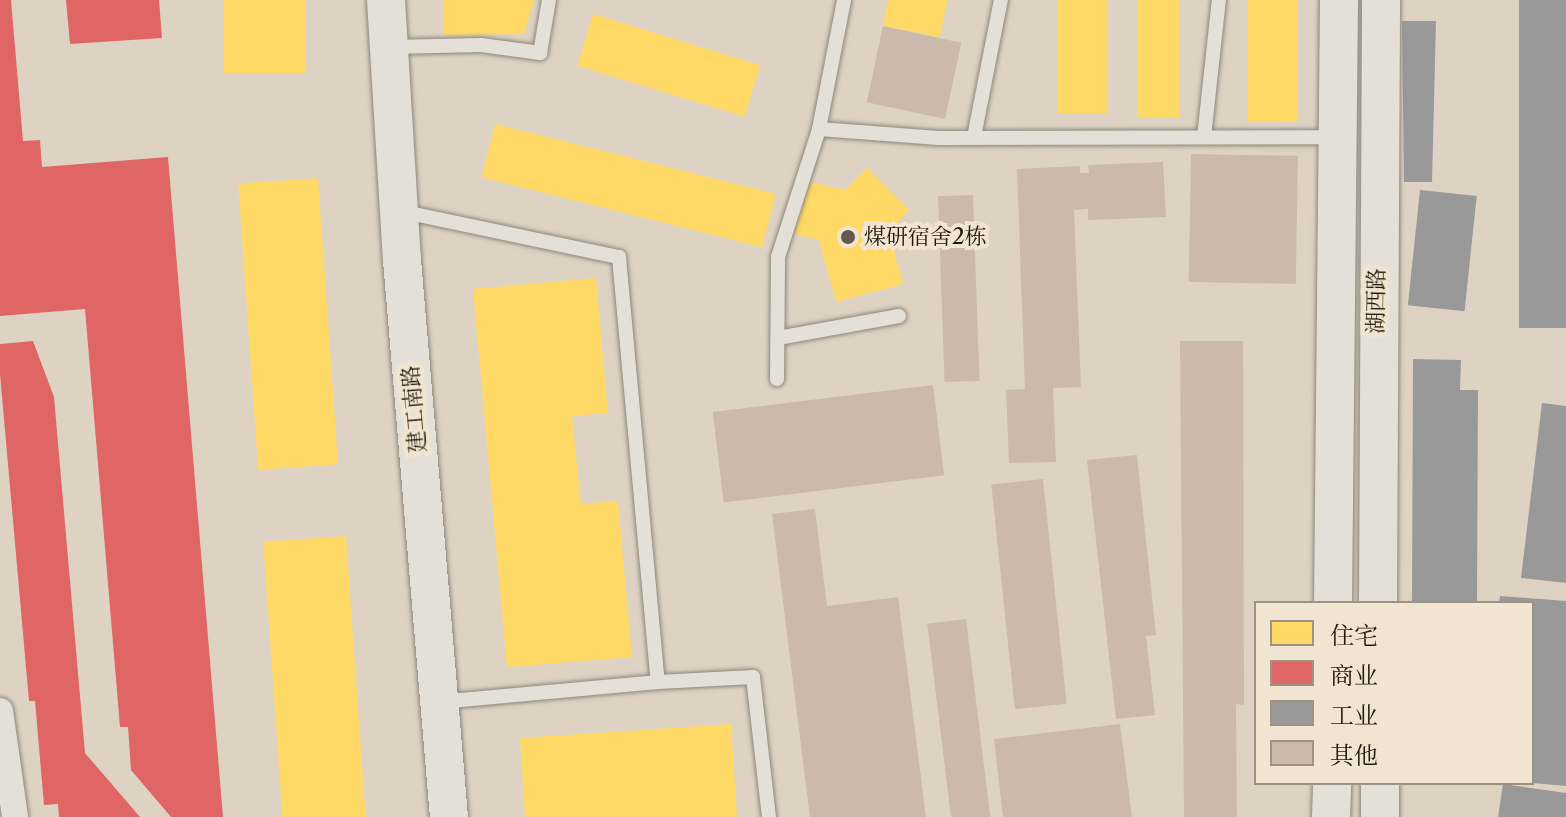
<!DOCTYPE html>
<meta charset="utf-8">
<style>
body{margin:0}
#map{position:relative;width:1566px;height:817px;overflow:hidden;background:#ded3c3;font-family:"Libre Caslon Text","Noto Serif SC",serif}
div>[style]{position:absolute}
.homes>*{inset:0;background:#ffd966;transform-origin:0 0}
.shops>*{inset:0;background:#e06666}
.industry>*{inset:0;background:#999;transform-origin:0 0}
.building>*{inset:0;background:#cbb9ac;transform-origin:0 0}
.roads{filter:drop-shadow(0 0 2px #8d867c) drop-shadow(0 0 2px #8d867c)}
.lane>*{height:14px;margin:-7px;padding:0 7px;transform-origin:7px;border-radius:7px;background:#e5e0d7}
.street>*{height:26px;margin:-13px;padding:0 13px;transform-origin:13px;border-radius:13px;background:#e5e0d7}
.secondary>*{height:38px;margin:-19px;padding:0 19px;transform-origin:19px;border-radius:19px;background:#e5e0d7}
.dots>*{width:22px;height:22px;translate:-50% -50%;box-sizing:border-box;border:4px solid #f1e4d0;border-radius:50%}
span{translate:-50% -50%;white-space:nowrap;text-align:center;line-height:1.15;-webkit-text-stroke:8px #f1e4d0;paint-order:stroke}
.poi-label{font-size:22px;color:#21180f}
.left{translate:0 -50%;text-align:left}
.street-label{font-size:22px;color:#21180f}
.legend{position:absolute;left:1254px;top:601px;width:280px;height:184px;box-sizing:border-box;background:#f1e4d0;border:2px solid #9e9283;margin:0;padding:10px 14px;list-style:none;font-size:24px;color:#21180f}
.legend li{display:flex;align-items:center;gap:16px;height:40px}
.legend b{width:40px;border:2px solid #9e9283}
</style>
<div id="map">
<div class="homes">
<div style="left:224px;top:0;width:82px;height:73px"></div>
<div style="clip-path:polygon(443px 0,534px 0,524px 34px,444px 35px)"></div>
<div style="clip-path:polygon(888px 0,947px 0,940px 37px,883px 26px)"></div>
<div style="left:1057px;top:0;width:50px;height:113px"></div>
<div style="left:1137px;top:0;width:42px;height:117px"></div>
<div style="left:1248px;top:0;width:50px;height:122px"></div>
<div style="left:593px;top:14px;width:175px;height:54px;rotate:17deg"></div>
<div style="left:495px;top:124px;width:289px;height:55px;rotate:14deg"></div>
<div style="clip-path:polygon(867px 168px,909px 210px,889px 231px,903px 284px,836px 302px,819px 240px,794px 234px,807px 181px,845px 190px)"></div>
<div style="left:318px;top:178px;width:287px;height:80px;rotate:86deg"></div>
<div style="clip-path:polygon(596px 278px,608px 413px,572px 416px,581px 504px,618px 501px,632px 657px,507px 667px,473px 289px)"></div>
<div style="left:346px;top:536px;width:282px;height:83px;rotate:86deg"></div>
<div style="clip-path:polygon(731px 724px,737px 817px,525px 817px,520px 738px)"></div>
</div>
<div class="shops">
<div style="clip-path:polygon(0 0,11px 0,23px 141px,40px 140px,42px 167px,168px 157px,223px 817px,171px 817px,131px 770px,128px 727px,120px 727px,85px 309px,0 316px)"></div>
<div style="clip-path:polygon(66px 0,159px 0,162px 38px,70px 44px)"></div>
<div style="clip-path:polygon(33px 341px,54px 397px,85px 753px,140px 817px,59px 817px,58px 804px,44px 805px,35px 701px,29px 701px,0 374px,0 344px)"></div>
</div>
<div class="industry">
<div style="left:1519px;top:0;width:47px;height:328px"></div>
<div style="clip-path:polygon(1402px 21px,1436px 21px,1432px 182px,1404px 182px)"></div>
<div style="left:1420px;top:190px;width:57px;height:116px;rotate:6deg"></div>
<div style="clip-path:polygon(1413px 359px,1461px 360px,1460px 390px,1478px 390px,1477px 603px,1412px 603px)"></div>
<div style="clip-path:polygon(1542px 403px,1566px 406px,1566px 583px,1521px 578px)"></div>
<div style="clip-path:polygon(1500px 596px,1566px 601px,1566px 786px,1532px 783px,1532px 603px,1499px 603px)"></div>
<div style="clip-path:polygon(1503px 784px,1566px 793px,1566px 817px,1498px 817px)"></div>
</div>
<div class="building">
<div style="left:883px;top:26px;width:80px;height:78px;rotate:12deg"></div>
<div style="left:1191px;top:154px;width:107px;height:128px;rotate:1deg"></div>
<div style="clip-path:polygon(1163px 162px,1166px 217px,1088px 220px,1088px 209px,1074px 210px,1081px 387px,1053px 388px,1056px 462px,1009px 463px,1006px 390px,1025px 389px,1017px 169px,1080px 166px,1080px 173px,1089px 173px,1088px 165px)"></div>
<div style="left:973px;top:195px;width:186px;height:35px;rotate:88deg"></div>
<div style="clip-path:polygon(1180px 341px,1243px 341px,1244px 705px,1236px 704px,1237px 817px,1184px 817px)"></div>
<div style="left:933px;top:385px;width:91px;height:222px;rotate:83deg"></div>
<div style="clip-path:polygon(1137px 455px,1156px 635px,1146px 636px,1155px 715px,1116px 719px,1087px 460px)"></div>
<div style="left:1043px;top:479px;width:226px;height:52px;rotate:84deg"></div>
<div style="clip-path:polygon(815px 509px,827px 606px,898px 597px,926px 817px,810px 817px,772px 514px)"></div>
<div style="left:966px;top:619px;width:200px;height:39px;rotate:83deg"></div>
<div style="clip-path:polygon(1120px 724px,1132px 817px,1003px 817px,994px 739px)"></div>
</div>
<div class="roads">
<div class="lane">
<div style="left:391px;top:47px;width:90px;rotate:-1.3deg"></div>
<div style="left:481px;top:45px;width:60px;rotate:7.7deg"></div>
<div style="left:540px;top:53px;width:54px;rotate:-80.4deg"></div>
<div style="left:819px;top:129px;width:120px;rotate:4.3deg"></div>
<div style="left:939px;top:138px;width:399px;rotate:-0.1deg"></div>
<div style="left:974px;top:137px;width:140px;rotate:-78.9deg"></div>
<div style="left:1204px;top:137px;width:138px;rotate:-83.8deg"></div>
<div style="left:400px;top:211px;width:224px;rotate:11.9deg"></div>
<div style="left:619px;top:257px;width:427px;rotate:84.8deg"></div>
<div style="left:658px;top:682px;width:95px;rotate:-3deg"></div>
<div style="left:753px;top:677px;width:141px;rotate:83.5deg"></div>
<div style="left:778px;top:338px;width:123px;rotate:-10.3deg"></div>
<div style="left:777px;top:379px;width:122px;rotate:-89.5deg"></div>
<div style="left:778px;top:257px;width:134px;rotate:-72.2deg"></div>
<div style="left:819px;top:129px;width:131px;rotate:-79deg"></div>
<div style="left:439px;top:702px;width:220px;rotate:-5.2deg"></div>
</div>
<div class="street">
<div style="left:0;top:711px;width:107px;rotate:81.9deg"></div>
</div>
<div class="secondary">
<div style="left:386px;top:0;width:260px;rotate:86.5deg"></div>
<div style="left:402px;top:260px;width:559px;rotate:85.18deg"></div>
<div style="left:1333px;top:603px;width:603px;rotate:-89.43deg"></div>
<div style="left:1378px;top:603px;width:603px;rotate:-89.71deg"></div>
<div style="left:1380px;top:783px;width:34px;rotate:90deg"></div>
<div style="left:1331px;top:817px;width:34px;rotate:-88deg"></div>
</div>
</div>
<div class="dots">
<div style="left:848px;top:237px;background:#63594e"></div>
</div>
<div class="poi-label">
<span class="left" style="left:864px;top:237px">煤研宿舍2栋</span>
</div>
<div class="street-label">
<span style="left:1376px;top:301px;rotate:-89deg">湖西路</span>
<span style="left:414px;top:409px;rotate:-95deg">建工南路</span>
</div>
<ul class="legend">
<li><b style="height:22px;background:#ffd966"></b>住宅</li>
<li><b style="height:22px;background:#e06666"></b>商业</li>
<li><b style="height:22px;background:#999"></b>工业</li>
<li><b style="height:22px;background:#cbb9ac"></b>其他</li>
</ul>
</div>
